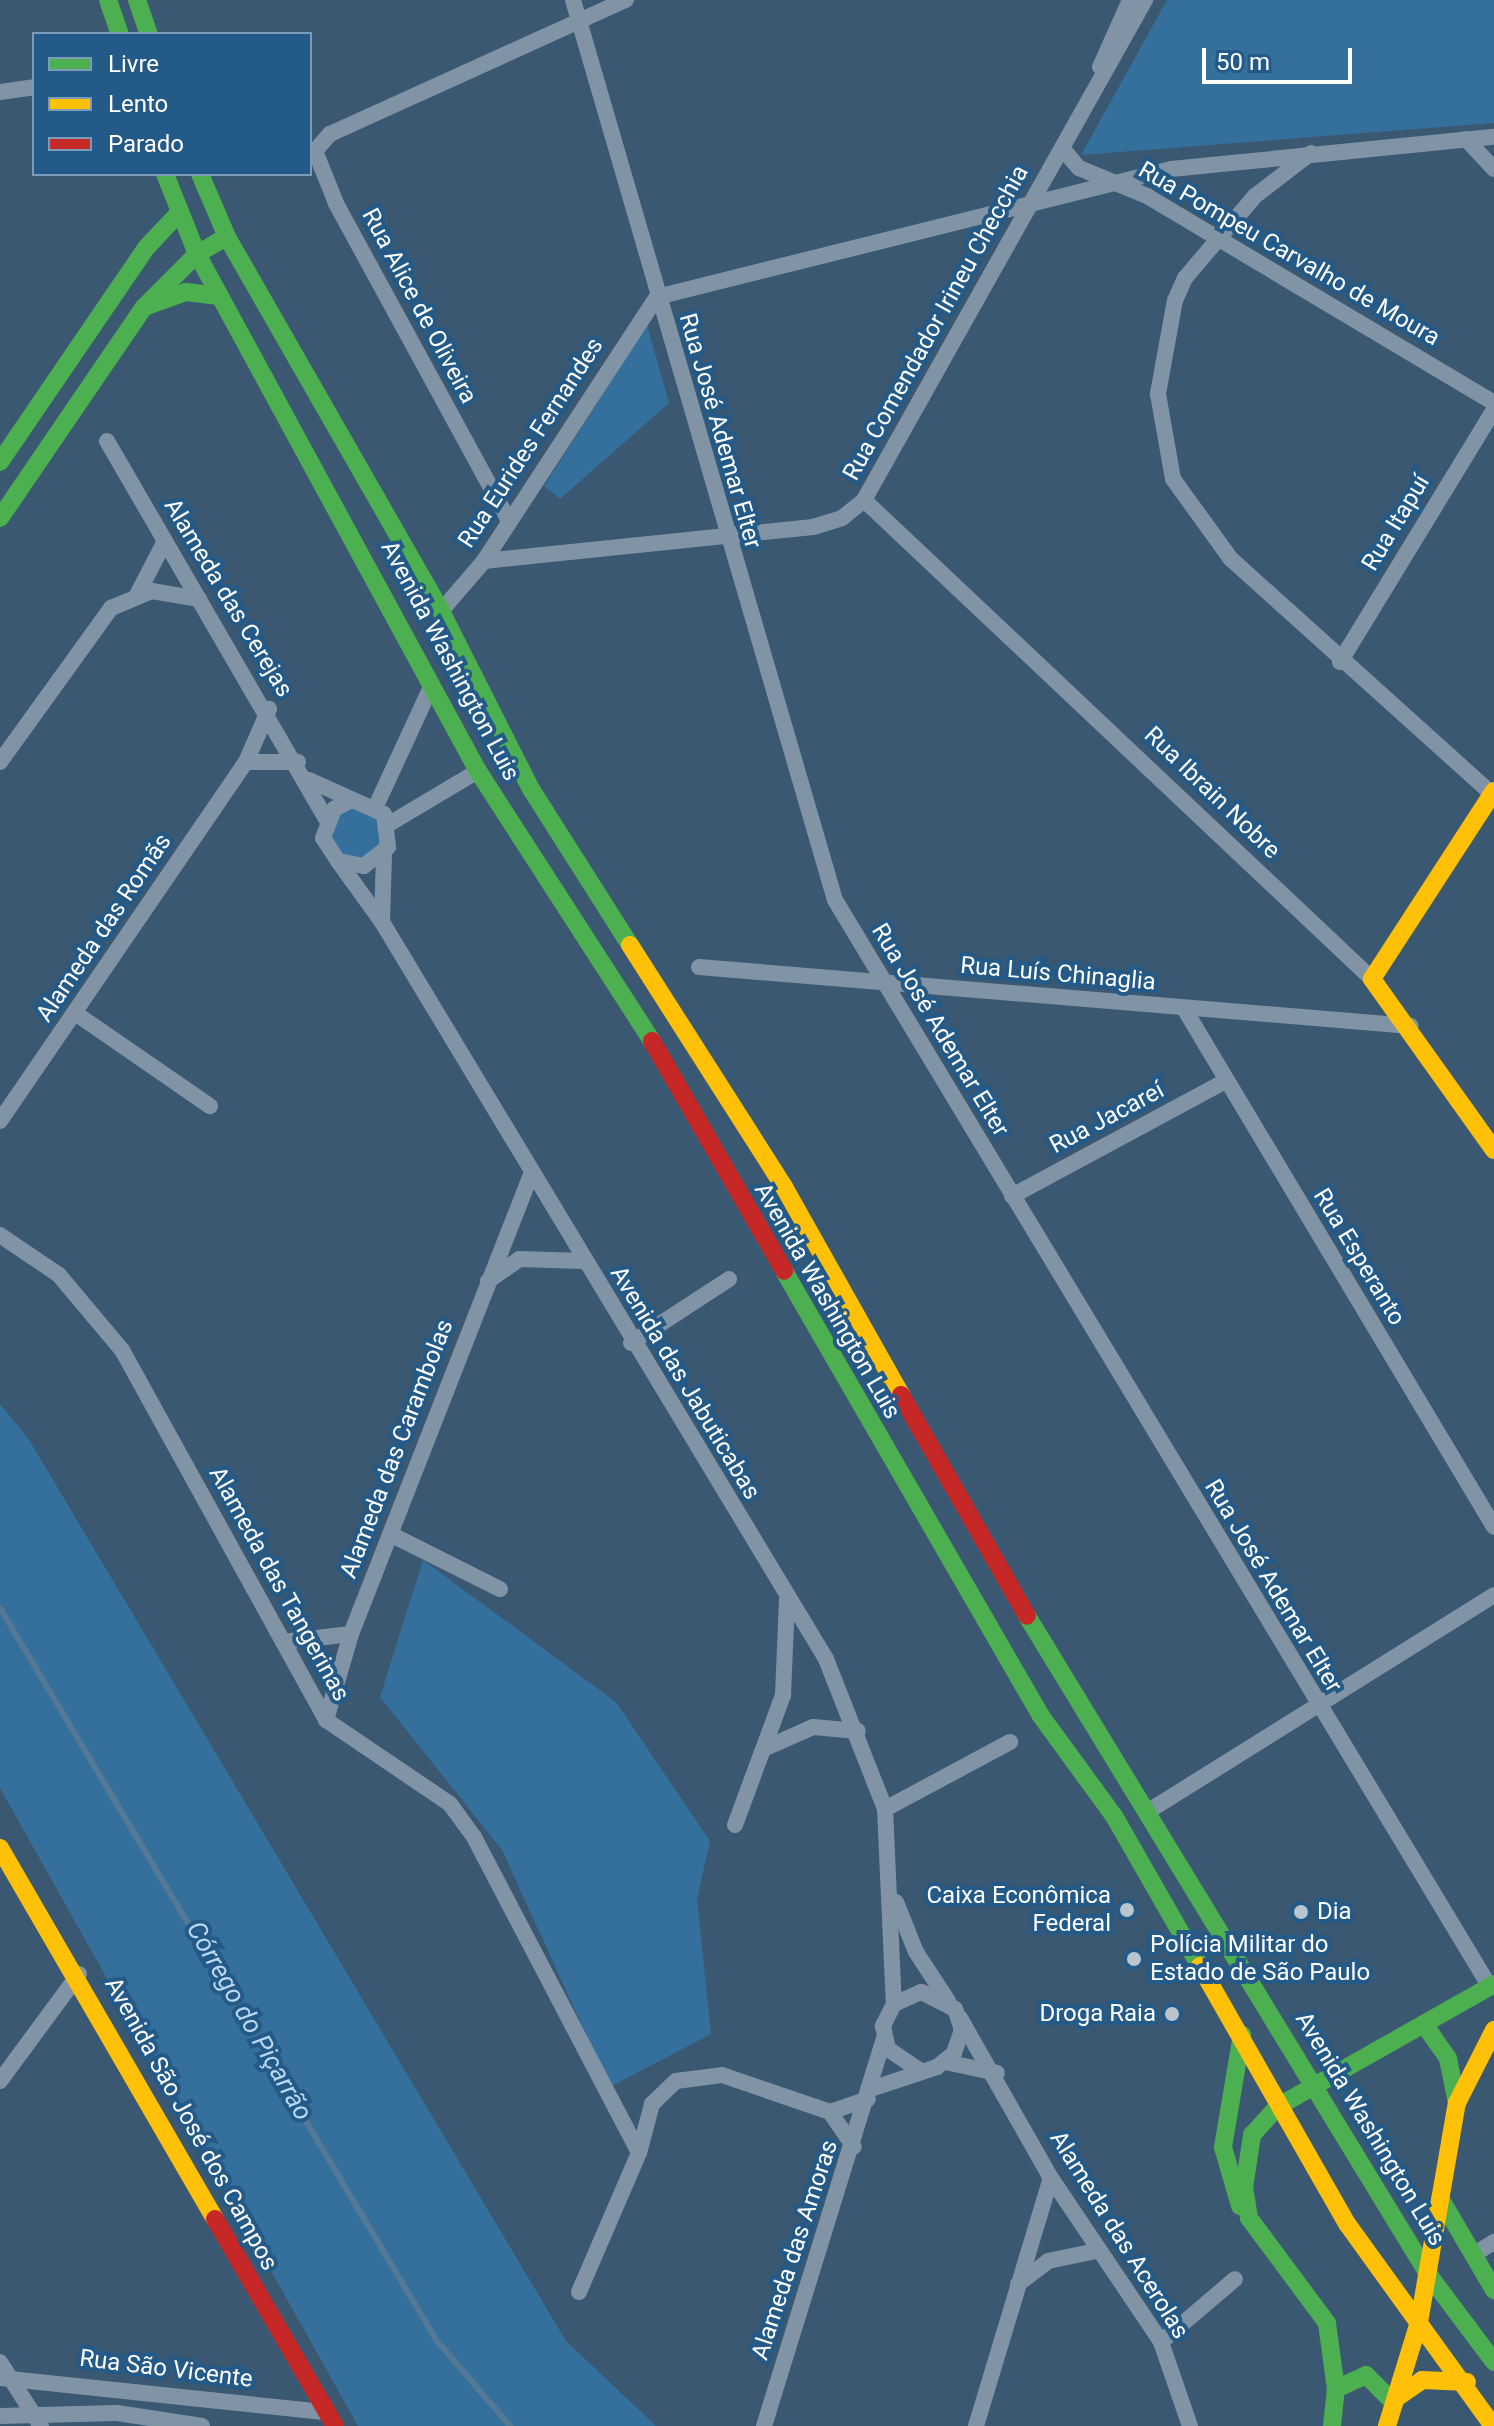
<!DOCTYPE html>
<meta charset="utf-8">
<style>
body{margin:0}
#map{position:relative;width:1494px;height:2426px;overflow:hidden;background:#3a5871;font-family:Roboto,sans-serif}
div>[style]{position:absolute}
.green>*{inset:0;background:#356f9c}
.stream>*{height:6px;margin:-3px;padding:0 3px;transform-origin:3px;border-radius:3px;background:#537997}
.street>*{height:16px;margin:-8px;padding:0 8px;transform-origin:8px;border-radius:8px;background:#8194a6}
.fast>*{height:18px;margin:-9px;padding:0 9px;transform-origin:9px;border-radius:9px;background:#4caf50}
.slow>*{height:18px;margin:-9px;padding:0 9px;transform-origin:9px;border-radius:9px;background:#ffc107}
.jam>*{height:18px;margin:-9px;padding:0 9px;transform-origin:9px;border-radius:9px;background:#c62828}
.dots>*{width:22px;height:22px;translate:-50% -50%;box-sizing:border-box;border:4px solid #235a88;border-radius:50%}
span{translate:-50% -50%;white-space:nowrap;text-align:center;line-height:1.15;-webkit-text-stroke:8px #235a88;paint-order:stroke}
.street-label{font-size:24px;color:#fff}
.poi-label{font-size:24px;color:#fff}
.right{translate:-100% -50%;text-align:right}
.left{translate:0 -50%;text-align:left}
.water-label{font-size:26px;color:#bad9f1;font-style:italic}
.legend{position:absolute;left:32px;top:32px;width:280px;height:144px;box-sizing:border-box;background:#235a88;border:2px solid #7b9cb8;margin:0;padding:10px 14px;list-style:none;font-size:24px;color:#fff}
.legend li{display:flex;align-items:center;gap:16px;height:40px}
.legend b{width:40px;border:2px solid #7b9cb8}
.scale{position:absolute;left:1202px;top:48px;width:150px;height:36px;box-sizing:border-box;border:4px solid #fff;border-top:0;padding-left:10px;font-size:24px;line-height:28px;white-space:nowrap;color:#fff;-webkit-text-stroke:6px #235a88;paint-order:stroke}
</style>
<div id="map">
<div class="green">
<div style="clip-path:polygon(1167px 0,1494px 0,1494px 123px,1081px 155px)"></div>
<div style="clip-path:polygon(647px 325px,669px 403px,560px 499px,544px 486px)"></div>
<div style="clip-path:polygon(353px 802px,381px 815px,383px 848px,354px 862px,337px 855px,329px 833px,338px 812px)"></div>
<div style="clip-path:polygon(0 1404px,28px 1438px,566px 2341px,656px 2426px,358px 2426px,0 1788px)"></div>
<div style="clip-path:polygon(423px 1560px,616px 1702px,710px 1841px,697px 1899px,711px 2034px,610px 2087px,502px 1850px,380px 1697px)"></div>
</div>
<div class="stream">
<div style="left:0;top:1608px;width:853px;rotate:59.2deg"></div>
<div style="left:437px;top:2341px;width:112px;rotate:49.3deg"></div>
</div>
<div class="street">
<div style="left:573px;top:0;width:937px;rotate:73.77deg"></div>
<div style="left:835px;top:900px;width:1269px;rotate:58.93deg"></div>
<div style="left:1100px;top:67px;width:73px;rotate:-65.9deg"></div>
<div style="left:0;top:92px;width:34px;rotate:-8deg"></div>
<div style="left:1466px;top:139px;width:41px;rotate:47deg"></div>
<div style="left:1062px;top:148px;width:26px;rotate:50deg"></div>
<div style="left:1079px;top:168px;width:74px;rotate:22.4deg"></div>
<div style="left:1147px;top:196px;width:404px;rotate:30.8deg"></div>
<div style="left:1311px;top:153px;width:71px;rotate:142.5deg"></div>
<div style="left:1255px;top:196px;width:108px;rotate:130.5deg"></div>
<div style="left:1185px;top:278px;width:24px;rotate:114deg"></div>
<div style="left:1175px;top:300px;width:96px;rotate:100.3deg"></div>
<div style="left:1158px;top:394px;width:86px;rotate:80deg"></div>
<div style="left:1173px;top:479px;width:99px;rotate:54.1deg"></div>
<div style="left:1231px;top:559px;width:354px;rotate:42deg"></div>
<div style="left:657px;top:297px;width:530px;rotate:-13.98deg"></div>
<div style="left:1171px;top:169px;width:325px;rotate:-5.7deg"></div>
<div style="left:107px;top:441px;width:437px;rotate:59.9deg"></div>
<div style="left:864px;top:500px;width:698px;rotate:43.32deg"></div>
<div style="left:508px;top:519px;width:360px;rotate:-118.6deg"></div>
<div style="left:336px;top:203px;width:56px;rotate:-112deg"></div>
<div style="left:315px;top:151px;width:23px;rotate:-49deg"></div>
<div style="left:330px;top:134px;width:325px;rotate:-24.4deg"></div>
<div style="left:484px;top:561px;width:331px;rotate:-5.9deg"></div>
<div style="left:813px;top:527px;width:30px;rotate:-17deg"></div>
<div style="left:842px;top:518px;width:28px;rotate:-39deg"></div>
<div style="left:864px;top:500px;width:574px;rotate:-60.66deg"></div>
<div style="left:137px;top:595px;width:59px;rotate:-62.6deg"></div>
<div style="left:441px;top:611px;width:66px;rotate:-49.3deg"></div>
<div style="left:484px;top:561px;width:316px;rotate:-56.8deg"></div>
<div style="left:1340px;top:662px;width:295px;rotate:-58.6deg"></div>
<div style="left:0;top:762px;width:190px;rotate:-54.2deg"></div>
<div style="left:111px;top:608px;width:44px;rotate:-22.5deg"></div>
<div style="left:152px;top:591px;width:48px;rotate:9.7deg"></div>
<div style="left:246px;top:762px;width:52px"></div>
<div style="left:309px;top:780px;width:82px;rotate:24.4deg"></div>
<div style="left:384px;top:814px;width:33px;rotate:83deg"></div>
<div style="left:388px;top:847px;width:31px;rotate:142deg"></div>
<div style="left:364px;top:866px;width:26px;rotate:-169deg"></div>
<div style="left:338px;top:861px;width:27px;rotate:-123deg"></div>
<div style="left:323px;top:838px;width:31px;rotate:-69deg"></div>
<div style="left:334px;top:809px;width:20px;rotate:-27deg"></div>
<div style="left:376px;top:806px;width:133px;rotate:-65.2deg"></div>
<div style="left:389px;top:824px;width:104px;rotate:-30.8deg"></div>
<div style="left:338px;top:861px;width:75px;rotate:54.2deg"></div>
<div style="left:382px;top:922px;width:860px;rotate:58.93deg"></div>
<div style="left:826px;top:1659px;width:161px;rotate:68.5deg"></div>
<div style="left:885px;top:1809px;width:195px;rotate:87.4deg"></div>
<div style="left:382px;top:922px;width:67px;rotate:-88.3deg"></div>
<div style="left:699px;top:967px;width:714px;rotate:4.74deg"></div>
<div style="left:1185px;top:1010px;width:602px;rotate:59.13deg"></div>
<div style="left:75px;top:1013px;width:164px;rotate:34.6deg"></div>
<div style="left:0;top:1121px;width:435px;rotate:-55.6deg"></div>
<div style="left:246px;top:762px;width:58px;rotate:-66.5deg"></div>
<div style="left:1012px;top:1196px;width:241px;rotate:-28.3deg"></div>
<div style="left:0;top:1235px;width:71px;rotate:34.1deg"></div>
<div style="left:59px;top:1275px;width:98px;rotate:50deg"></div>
<div style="left:122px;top:1350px;width:423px;rotate:61.1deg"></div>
<div style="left:326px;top:1720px;width:150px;rotate:34.1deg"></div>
<div style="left:450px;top:1804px;width:41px;rotate:54deg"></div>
<div style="left:474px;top:1837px;width:356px;rotate:62.4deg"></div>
<div style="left:488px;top:1281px;width:38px;rotate:-35deg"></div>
<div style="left:519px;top:1259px;width:64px;rotate:1.8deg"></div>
<div style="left:631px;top:1343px;width:117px;rotate:-33.1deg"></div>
<div style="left:390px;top:1534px;width:123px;rotate:26.6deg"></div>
<div style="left:283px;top:1642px;width:68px;rotate:-6.7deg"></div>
<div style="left:326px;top:1720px;width:90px;rotate:-73.8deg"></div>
<div style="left:351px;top:1634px;width:496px;rotate:-68.6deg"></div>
<div style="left:768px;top:1747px;width:49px;rotate:-24deg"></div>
<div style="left:813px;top:1727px;width:45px;rotate:5.1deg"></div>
<div style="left:885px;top:1809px;width:142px;rotate:-28.2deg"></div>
<div style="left:1147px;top:1812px;width:409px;rotate:-32deg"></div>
<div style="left:735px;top:1825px;width:139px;rotate:-69.7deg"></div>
<div style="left:783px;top:1695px;width:95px;rotate:-87.6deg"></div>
<div style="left:896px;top:1902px;width:54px;rotate:68.2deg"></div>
<div style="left:916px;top:1952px;width:59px;rotate:56.9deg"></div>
<div style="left:960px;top:2018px;width:184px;rotate:60.4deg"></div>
<div style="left:1051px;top:2178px;width:197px;rotate:56.1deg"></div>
<div style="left:1161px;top:2342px;width:89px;rotate:71deg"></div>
<div style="left:945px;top:2062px;width:53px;rotate:11.9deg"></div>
<div style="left:0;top:2081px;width:133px;rotate:-53.6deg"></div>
<div style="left:871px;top:2089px;width:70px;rotate:-18.4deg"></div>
<div style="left:937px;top:2067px;width:22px;rotate:-39deg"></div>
<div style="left:954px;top:2053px;width:24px;rotate:-71deg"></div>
<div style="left:962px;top:2030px;width:22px;rotate:-108deg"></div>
<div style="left:955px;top:2009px;width:38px;rotate:-153deg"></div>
<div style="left:921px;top:1992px;width:30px;rotate:156deg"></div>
<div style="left:894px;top:2004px;width:25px;rotate:117deg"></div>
<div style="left:883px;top:2026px;width:24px;rotate:78deg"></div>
<div style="left:888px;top:2049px;width:36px;rotate:34deg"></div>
<div style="left:830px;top:2112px;width:42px;rotate:55.6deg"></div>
<div style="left:1473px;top:2255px;width:25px;rotate:-32deg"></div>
<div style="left:1018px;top:2284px;width:38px;rotate:-37deg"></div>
<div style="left:1048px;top:2261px;width:49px;rotate:-11.8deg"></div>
<div style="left:579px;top:2292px;width:151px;rotate:-66.7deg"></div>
<div style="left:639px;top:2153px;width:51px;rotate:-75.1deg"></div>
<div style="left:652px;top:2104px;width:33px;rotate:-44deg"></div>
<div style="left:676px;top:2081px;width:46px;rotate:-7.4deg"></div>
<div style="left:722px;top:2075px;width:114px;rotate:18.9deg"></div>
<div style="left:830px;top:2112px;width:40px;rotate:-18.9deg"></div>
<div style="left:1161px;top:2342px;width:97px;rotate:-40.4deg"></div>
<div style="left:0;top:2362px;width:76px;rotate:57.4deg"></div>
<div style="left:0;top:2378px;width:328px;rotate:6deg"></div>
<div style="left:0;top:2416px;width:117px;rotate:-1.5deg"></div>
<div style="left:117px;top:2413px;width:86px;rotate:8.7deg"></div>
<div style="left:764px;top:2426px;width:406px;rotate:-72.8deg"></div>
<div style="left:976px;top:2426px;width:259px;rotate:-73.2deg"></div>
</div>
<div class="fast">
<div style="left:108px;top:0;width:36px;rotate:71deg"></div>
<div style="left:137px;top:0;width:36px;rotate:71deg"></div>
<div style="left:165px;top:174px;width:86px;rotate:68.2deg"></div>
<div style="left:197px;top:254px;width:588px;rotate:61.48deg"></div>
<div style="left:478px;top:771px;width:321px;rotate:57.2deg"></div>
<div style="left:200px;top:174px;width:69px;rotate:66.8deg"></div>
<div style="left:227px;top:237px;width:431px;rotate:60.2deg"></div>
<div style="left:441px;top:611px;width:199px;rotate:63.2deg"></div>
<div style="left:531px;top:789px;width:185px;rotate:57.6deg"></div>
<div style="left:144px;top:307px;width:45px;rotate:-19.7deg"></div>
<div style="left:186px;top:292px;width:33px;rotate:7deg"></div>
<div style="left:0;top:462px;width:259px;rotate:-55.7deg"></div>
<div style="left:146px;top:248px;width:45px;rotate:-46.8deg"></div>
<div style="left:0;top:518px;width:255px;rotate:-55.7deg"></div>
<div style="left:144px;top:307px;width:75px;rotate:-45deg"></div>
<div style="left:197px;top:254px;width:34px;rotate:-30deg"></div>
<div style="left:784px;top:1271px;width:514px;rotate:59.99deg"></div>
<div style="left:1041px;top:1716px;width:124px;rotate:53.9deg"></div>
<div style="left:1114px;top:1816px;width:173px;rotate:60.2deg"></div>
<div style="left:1027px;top:1616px;width:771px;rotate:58.64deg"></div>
<div style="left:1428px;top:2274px;width:110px;rotate:53.1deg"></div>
<div style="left:1426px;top:2027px;width:39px;rotate:55deg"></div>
<div style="left:1448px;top:2059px;width:45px;rotate:78.4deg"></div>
<div style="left:1440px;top:2198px;width:107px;rotate:59.6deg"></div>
<div style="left:1240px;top:2206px;width:61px;rotate:-106.1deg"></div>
<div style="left:1223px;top:2147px;width:114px;rotate:-80.4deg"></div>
<div style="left:1336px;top:2389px;width:33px;rotate:-25deg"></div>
<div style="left:1366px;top:2375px;width:40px;rotate:45deg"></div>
<div style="left:1332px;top:2426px;width:37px;rotate:-84deg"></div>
<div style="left:1336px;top:2389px;width:67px;rotate:-97.8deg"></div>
<div style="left:1327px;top:2323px;width:131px;rotate:-126.6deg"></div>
<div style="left:1249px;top:2218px;width:30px;rotate:-99deg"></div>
<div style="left:1244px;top:2188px;width:54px;rotate:-81.4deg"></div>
<div style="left:1252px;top:2135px;width:38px;rotate:-48deg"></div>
<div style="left:1277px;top:2107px;width:249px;rotate:-29.5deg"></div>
</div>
<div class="slow">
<div style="left:1494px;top:791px;width:224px;rotate:123deg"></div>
<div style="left:1372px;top:979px;width:210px;rotate:54.5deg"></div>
<div style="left:630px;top:945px;width:287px;rotate:57.5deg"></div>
<div style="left:784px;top:1187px;width:239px;rotate:60.6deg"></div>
<div style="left:0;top:1848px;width:429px;rotate:59.9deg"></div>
<div style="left:1200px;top:1966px;width:298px;rotate:60.3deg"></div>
<div style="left:1348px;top:2225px;width:248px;rotate:54.2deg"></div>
<div style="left:1398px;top:2397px;width:29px;rotate:-35deg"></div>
<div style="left:1422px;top:2380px;width:45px;rotate:2.5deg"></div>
<div style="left:1387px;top:2426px;width:109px;rotate:-72.9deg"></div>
<div style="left:1419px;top:2322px;width:222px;rotate:-80.2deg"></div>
<div style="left:1457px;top:2103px;width:82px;rotate:-63.1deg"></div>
</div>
<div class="jam">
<div style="left:652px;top:1041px;width:265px;rotate:60.1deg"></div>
<div style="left:901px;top:1395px;width:254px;rotate:60.3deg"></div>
<div style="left:215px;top:2219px;width:239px;rotate:59.9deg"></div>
</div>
<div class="dots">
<div style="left:1127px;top:1910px;background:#bac5cd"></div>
<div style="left:1301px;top:1912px;background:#bac5cd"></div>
<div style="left:1134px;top:1959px;background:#bac5cd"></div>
<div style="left:1172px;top:2014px;background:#bac5cd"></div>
</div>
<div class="street-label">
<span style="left:1289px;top:254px;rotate:30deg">Rua Pompeu Carvalho de Moura</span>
<span style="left:419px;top:306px;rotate:62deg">Rua Alice de Oliveira</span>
<span style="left:936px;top:323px;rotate:-61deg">Rua Comendador Irineu Checchia</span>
<span style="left:720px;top:431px;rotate:74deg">Rua José Ademar Elter</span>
<span style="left:531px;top:443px;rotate:-57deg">Rua Eurides Fernandes</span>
<span style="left:1396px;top:523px;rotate:-59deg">Rua Itapuí</span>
<span style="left:228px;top:598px;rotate:59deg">Alameda das Cerejas</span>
<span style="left:450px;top:661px;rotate:62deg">Avenida Washington Luis</span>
<span style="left:1212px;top:793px;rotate:44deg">Rua Ibrain Nobre</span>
<span style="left:104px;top:928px;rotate:-56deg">Alameda das Romãs</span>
<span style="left:1058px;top:974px;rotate:5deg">Rua Luís Chinaglia</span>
<span style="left:940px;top:1030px;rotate:59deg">Rua José Ademar Elter</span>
<span style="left:1107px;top:1118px;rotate:-28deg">Rua Jacareí</span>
<span style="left:1359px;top:1257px;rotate:59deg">Rua Esperanto</span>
<span style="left:827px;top:1301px;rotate:60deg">Avenida Washington Luis</span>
<span style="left:685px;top:1383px;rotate:59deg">Avenida das Jabuticabas</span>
<span style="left:397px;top:1449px;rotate:-69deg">Alameda das Carambolas</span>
<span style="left:279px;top:1584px;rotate:61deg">Alameda das Tangerinas</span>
<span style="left:1273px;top:1586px;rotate:59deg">Rua José Ademar Elter</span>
<span style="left:191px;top:2124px;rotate:61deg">Avenida São José dos Campos</span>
<span style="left:1370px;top:2129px;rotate:59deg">Avenida Washington Luis</span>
<span style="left:1119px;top:2235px;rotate:58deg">Alameda das Acerolas</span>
<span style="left:795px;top:2250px;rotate:-72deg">Alameda das Amoras</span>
<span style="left:166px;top:2369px;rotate:7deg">Rua São Vicente</span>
</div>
<div class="poi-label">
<span class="right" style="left:1111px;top:1910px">Caixa Econômica<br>Federal</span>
<span class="left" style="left:1317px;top:1912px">Dia</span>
<span class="left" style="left:1150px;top:1959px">Polícia Militar do<br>Estado de São Paulo</span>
<span class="right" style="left:1156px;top:2014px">Droga Raia</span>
</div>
<div class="water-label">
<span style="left:249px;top:2021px;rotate:60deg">Córrego do Piçarrão</span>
</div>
<ul class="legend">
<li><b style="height:10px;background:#4caf50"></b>Livre</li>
<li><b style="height:10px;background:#ffc107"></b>Lento</li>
<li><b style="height:10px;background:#c62828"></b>Parado</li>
</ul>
<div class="scale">50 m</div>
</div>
